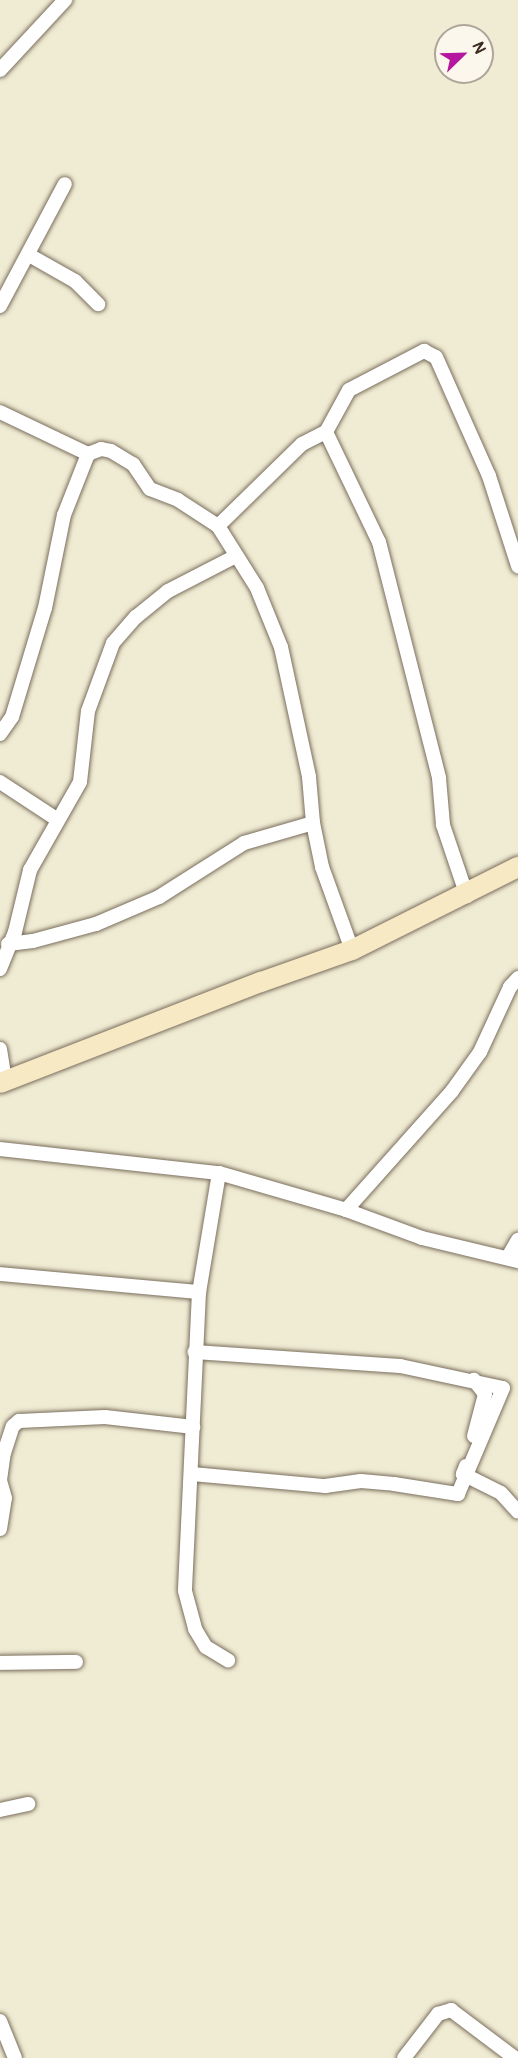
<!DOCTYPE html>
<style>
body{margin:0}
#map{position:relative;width:518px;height:2058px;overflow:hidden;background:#f0ebd3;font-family:Pangolin,sans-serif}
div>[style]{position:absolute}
.roads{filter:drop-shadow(0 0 2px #7a6e5d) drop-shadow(0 0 2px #7a6e5d)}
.street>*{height:14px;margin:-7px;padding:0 7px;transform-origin:7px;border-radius:7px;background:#fff}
.secondary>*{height:20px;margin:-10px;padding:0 10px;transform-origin:10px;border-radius:10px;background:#f7e9c3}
span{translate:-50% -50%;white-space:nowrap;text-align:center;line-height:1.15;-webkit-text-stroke:4.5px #fbf7ec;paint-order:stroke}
.north{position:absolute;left:434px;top:24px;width:60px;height:60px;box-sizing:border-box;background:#fbf7ec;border:2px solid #aea59a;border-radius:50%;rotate:67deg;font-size:16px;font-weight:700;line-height:24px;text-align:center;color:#3b2a1e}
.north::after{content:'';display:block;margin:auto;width:21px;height:27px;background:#b5179e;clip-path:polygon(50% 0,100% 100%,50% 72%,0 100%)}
</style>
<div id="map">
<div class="roads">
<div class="street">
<div style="left:0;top:70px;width:96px;rotate:-47.1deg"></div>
<div style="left:29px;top:255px;width:53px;rotate:29.5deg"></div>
<div style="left:75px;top:281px;width:33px;rotate:45deg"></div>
<div style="left:0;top:306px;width:138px;rotate:-62deg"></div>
<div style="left:0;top:412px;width:98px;rotate:25.5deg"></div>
<div style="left:326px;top:432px;width:122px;rotate:64.3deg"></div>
<div style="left:379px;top:542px;width:244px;rotate:75.7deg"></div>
<div style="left:439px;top:778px;width:47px;rotate:85.1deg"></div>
<div style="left:443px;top:825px;width:75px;rotate:71.3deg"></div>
<div style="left:218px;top:526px;width:117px;rotate:-44.3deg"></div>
<div style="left:302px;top:444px;width:27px;rotate:-27deg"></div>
<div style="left:326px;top:432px;width:48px;rotate:-61.3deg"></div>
<div style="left:349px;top:390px;width:85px;rotate:-27.5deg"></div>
<div style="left:424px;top:351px;width:13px;rotate:27deg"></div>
<div style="left:436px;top:357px;width:130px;rotate:66deg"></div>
<div style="left:489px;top:476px;width:95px;rotate:72.1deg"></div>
<div style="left:0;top:734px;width:21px;rotate:-55deg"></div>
<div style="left:12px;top:717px;width:114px;rotate:-73.2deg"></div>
<div style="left:45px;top:608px;width:95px;rotate:-78.5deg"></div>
<div style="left:64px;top:515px;width:66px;rotate:-68.5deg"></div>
<div style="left:88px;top:454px;width:14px;rotate:-21deg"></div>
<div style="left:101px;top:449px;width:10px;rotate:11deg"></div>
<div style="left:111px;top:451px;width:26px;rotate:31deg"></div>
<div style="left:133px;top:464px;width:30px;rotate:56deg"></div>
<div style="left:150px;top:489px;width:30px;rotate:21deg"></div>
<div style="left:178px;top:500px;width:48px;rotate:33deg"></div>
<div style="left:218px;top:526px;width:73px;rotate:57.8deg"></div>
<div style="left:257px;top:588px;width:64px;rotate:67.9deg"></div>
<div style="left:281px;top:647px;width:133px;rotate:77.8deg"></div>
<div style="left:309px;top:777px;width:46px;rotate:85deg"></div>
<div style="left:313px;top:823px;width:45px;rotate:78.4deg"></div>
<div style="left:322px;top:867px;width:88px;rotate:70.1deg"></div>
<div style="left:0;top:782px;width:69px;rotate:33.2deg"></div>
<div style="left:8px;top:944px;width:25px;rotate:-7deg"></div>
<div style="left:33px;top:941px;width:65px;rotate:-15.1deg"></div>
<div style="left:96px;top:924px;width:69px;rotate:-23.2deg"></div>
<div style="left:159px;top:897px;width:101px;rotate:-32.4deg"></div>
<div style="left:244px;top:843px;width:72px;rotate:-16.2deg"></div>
<div style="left:0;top:969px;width:40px;rotate:-68deg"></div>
<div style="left:15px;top:932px;width:64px;rotate:-76.4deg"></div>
<div style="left:30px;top:870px;width:101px;rotate:-60.4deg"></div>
<div style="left:80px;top:782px;width:71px;rotate:-83.6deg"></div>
<div style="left:88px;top:711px;width:72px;rotate:-69.8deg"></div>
<div style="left:113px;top:643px;width:35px;rotate:-49deg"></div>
<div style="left:136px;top:617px;width:41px;rotate:-39.1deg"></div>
<div style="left:168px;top:591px;width:74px;rotate:-27.3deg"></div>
<div style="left:0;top:1049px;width:32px;rotate:81deg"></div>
<div style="left:0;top:1149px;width:220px;rotate:6.3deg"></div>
<div style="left:219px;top:1173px;width:132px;rotate:16.2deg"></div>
<div style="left:346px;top:1210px;width:81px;rotate:20.2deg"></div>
<div style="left:422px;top:1238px;width:99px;rotate:13.5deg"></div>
<div style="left:219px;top:1173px;width:121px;rotate:99.5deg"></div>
<div style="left:199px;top:1292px;width:299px;rotate:92.7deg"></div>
<div style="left:185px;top:1591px;width:39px;rotate:75deg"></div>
<div style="left:195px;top:1629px;width:21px;rotate:59deg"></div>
<div style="left:206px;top:1647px;width:26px;rotate:31deg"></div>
<div style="left:346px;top:1210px;width:159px;rotate:-48.3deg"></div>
<div style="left:452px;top:1091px;width:48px;rotate:-54.3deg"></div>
<div style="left:480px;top:1052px;width:72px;rotate:-65.2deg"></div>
<div style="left:510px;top:987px;width:12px;rotate:-48deg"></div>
<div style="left:508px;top:1257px;width:20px;rotate:-60deg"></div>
<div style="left:0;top:1274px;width:200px;rotate:5.2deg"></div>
<div style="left:474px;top:1436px;width:43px;rotate:-75.3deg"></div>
<div style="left:485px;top:1394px;width:18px;rotate:-128deg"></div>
<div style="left:466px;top:1466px;width:9px;rotate:111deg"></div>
<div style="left:463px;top:1474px;width:42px;rotate:26.6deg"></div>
<div style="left:501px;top:1493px;width:25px;rotate:48deg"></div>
<div style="left:192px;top:1474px;width:134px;rotate:5.2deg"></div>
<div style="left:325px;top:1486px;width:36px;rotate:-8deg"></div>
<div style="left:361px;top:1481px;width:33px;rotate:5deg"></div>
<div style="left:394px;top:1484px;width:65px;rotate:8.9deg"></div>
<div style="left:458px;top:1494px;width:115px;rotate:-67deg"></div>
<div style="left:503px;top:1388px;width:105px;rotate:-167.9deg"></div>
<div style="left:400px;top:1366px;width:206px;rotate:-176.1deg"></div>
<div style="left:0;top:1529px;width:31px;rotate:-81deg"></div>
<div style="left:5px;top:1498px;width:19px;rotate:-106deg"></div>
<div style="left:0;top:1480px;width:27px;rotate:-82deg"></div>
<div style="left:4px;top:1453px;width:28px;rotate:-72deg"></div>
<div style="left:13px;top:1426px;width:8px;rotate:-40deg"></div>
<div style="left:19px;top:1421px;width:86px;rotate:-2.7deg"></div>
<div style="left:105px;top:1417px;width:89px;rotate:6.5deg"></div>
<div style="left:0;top:1663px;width:76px;rotate:-0.8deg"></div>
<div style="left:0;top:1810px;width:29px;rotate:-12deg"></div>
<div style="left:0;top:2021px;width:40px;rotate:68deg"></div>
<div style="left:404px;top:2058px;width:56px;rotate:-52.3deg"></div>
<div style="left:438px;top:2014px;width:14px;rotate:-17deg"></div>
<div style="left:451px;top:2010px;width:80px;rotate:36.9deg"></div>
</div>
<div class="secondary">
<div style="left:0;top:1083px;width:280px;rotate:-21.2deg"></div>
<div style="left:261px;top:982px;width:96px;rotate:-19.4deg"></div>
<div style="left:352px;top:950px;width:186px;rotate:-26.6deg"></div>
</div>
</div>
<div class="north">N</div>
</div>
